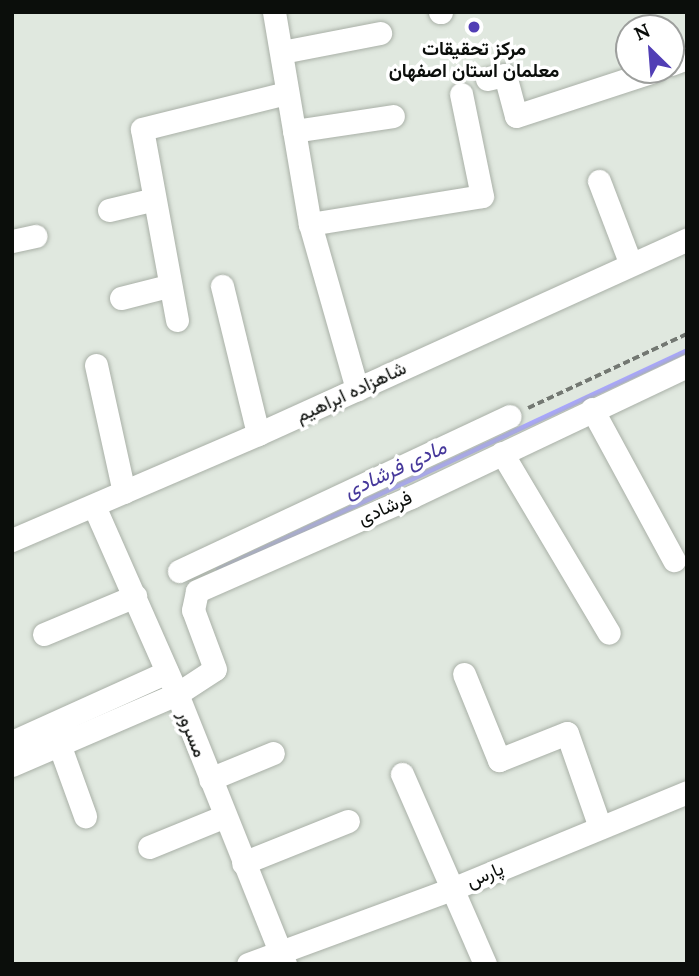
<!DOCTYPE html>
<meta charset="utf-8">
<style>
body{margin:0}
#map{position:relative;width:699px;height:976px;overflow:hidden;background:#e0e8df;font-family:Lora,Vazirmatn,serif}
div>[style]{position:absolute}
.stream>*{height:5px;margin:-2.5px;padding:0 2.5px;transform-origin:2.5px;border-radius:2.5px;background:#a8a6fd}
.path>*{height:3.5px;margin-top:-1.75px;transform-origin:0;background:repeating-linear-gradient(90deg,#737872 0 7px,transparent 0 10.5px)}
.roads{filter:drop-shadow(0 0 2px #a9b0a7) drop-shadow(0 0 2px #a9b0a7)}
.minor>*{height:23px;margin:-11.5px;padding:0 11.5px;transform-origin:11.5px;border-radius:11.5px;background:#fff}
.dots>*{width:19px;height:19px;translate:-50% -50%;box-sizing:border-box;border:4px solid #fff;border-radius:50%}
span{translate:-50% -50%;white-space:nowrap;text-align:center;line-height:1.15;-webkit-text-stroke:7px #fff;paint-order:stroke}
.poi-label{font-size:19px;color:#0b0e0b;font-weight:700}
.street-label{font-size:19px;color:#0b0e0b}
.water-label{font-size:21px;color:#46389b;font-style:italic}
.frame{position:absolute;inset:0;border:14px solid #0b0e0b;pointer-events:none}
.north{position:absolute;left:615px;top:14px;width:70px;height:70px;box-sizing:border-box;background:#fff;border:2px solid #9d9f9d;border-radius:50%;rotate:335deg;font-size:19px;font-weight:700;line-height:28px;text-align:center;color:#0b0e0b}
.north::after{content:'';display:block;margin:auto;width:24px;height:32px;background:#513eb5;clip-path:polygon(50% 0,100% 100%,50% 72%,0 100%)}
</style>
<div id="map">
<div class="stream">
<div style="left:218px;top:569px;width:518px;rotate:-25.03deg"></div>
</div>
<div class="path">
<div style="left:528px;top:408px;width:175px;rotate:-25deg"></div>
</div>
<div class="roads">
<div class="minor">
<div style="left:274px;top:12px;width:215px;rotate:80.4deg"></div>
<div style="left:310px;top:224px;width:172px;rotate:74.1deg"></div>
<div style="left:440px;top:12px;width:1px"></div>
<div style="left:282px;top:52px;width:100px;rotate:-11deg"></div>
<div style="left:671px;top:64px;width:17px;rotate:-21deg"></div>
<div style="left:487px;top:79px;width:18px;rotate:-13deg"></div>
<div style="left:505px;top:75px;width:42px;rotate:75deg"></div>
<div style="left:516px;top:116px;width:148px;rotate:-18.1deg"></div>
<div style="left:294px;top:131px;width:100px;rotate:-8.6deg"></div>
<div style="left:599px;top:181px;width:87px;rotate:69.1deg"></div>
<div style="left:109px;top:210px;width:43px;rotate:-13.4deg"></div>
<div style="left:310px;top:224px;width:174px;rotate:-9.2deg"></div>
<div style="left:482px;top:196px;width:104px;rotate:-101.6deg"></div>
<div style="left:12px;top:241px;width:24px;rotate:-12deg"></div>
<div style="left:222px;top:286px;width:152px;rotate:76.3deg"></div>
<div style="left:121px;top:298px;width:49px;rotate:-14.3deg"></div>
<div style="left:177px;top:320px;width:194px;rotate:-100.4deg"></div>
<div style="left:142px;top:129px;width:148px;rotate:-14deg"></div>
<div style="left:96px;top:365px;width:130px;rotate:77.6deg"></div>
<div style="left:592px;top:409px;width:172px;rotate:61.5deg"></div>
<div style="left:502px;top:453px;width:209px;rotate:59.3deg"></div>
<div style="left:94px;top:506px;width:206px;rotate:66.2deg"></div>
<div style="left:177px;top:694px;width:291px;rotate:68.2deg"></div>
<div style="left:12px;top:540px;width:268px;rotate:-23.3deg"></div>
<div style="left:258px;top:434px;width:471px;rotate:-24.4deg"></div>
<div style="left:179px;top:571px;width:365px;rotate:-25.1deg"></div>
<div style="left:44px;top:634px;width:99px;rotate:-22.7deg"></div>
<div style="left:464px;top:674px;width:93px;rotate:67.9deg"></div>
<div style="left:499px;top:760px;width:73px;rotate:-21.7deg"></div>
<div style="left:567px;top:733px;width:100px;rotate:70.7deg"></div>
<div style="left:12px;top:742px;width:170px;rotate:-24.3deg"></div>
<div style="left:59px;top:744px;width:77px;rotate:70.1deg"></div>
<div style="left:12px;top:765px;width:180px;rotate:-23.3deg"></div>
<div style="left:177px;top:694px;width:45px;rotate:-33.3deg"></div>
<div style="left:215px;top:669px;width:63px;rotate:-110.4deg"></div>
<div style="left:193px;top:610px;width:19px;rotate:-78deg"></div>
<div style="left:197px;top:591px;width:234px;rotate:-23.7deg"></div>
<div style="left:411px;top:497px;width:306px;rotate:-25.4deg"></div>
<div style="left:402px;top:774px;width:207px;rotate:66.4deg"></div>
<div style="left:210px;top:779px;width:68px;rotate:-22.4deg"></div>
<div style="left:149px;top:847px;width:82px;rotate:-22.2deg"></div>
<div style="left:243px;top:863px;width:113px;rotate:-21.8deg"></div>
<div style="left:248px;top:964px;width:217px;rotate:-20.2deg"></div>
<div style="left:452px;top:889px;width:254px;rotate:-22.4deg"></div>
</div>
</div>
<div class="dots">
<div style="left:474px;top:27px;background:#513eb5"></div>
</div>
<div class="poi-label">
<span style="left:474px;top:60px">مرکز تحقیقات<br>معلمان استان اصفهان</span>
</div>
<div class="street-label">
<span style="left:351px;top:392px;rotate:-25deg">شاهزاده ابراهیم</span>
<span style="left:385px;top:508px;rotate:-24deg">فرشادی</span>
<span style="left:192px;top:734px;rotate:69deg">مسرور</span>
<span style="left:485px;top:875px;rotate:-23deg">پارس</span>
</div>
<div class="water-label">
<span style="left:395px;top:469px;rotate:-25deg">مادی فرشادی</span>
</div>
<div class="frame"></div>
<div class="north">N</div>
</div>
